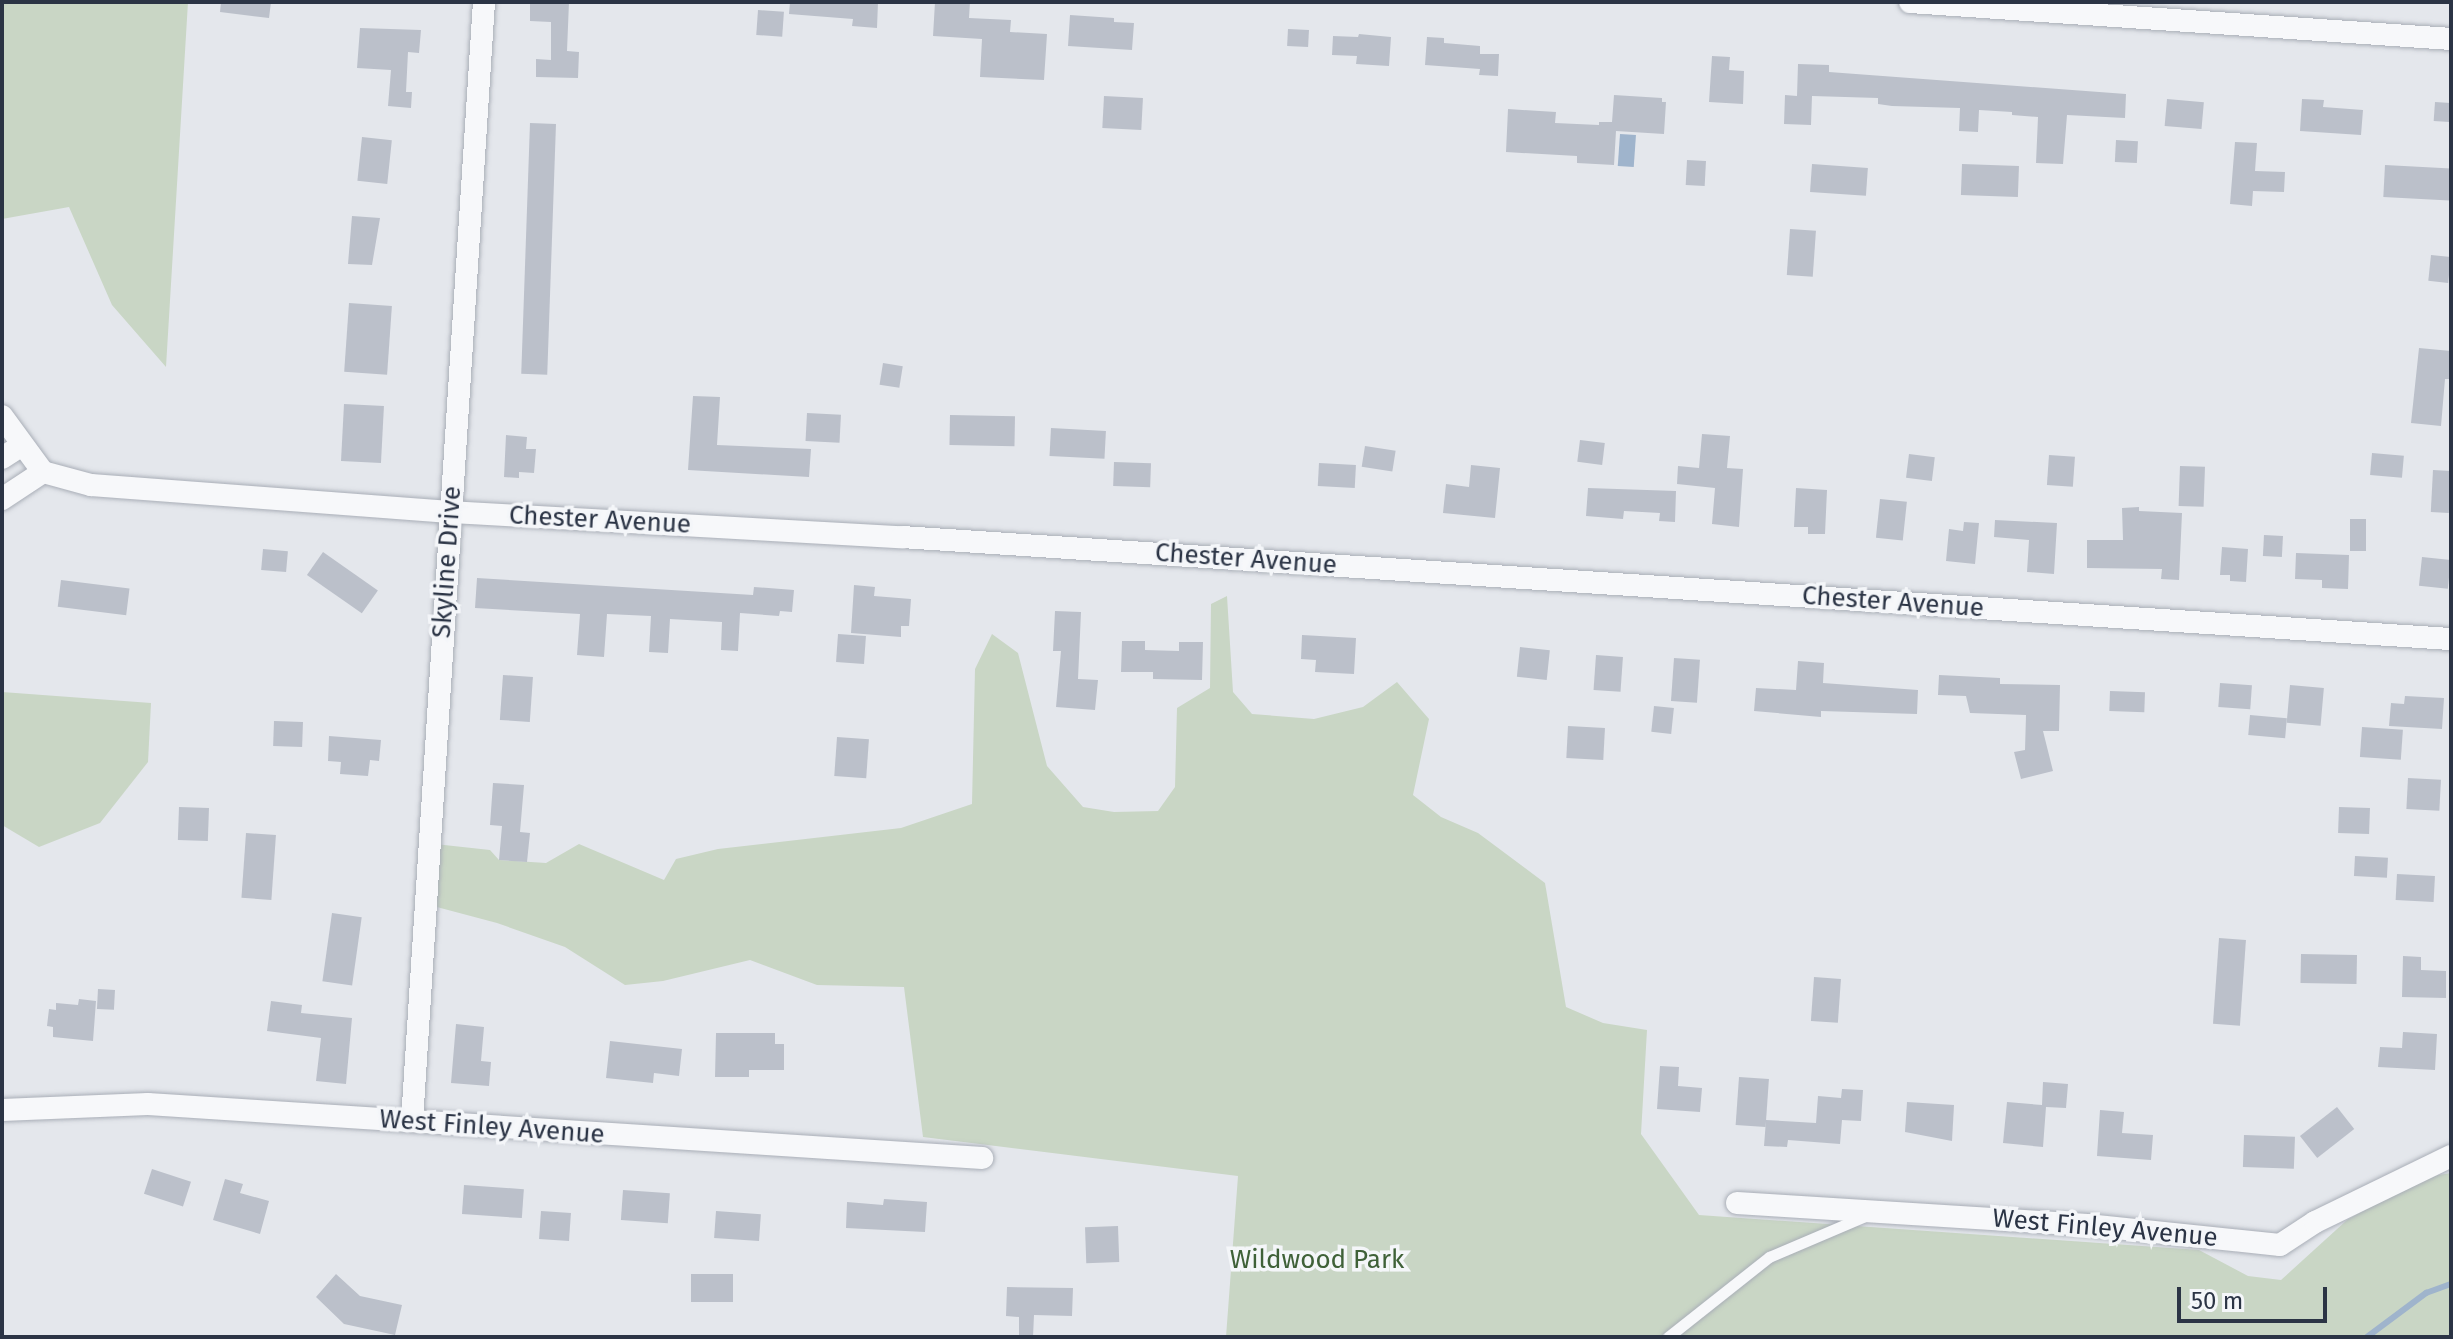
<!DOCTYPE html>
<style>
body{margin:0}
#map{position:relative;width:2453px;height:1339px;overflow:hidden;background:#e4e7ec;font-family:"Fira Sans",sans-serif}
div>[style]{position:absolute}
.green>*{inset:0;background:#c9d6c5}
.water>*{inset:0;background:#9fb4cc;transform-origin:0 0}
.stream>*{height:6px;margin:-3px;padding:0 3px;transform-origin:3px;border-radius:3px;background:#9fb4cc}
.building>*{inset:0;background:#bbc0ca;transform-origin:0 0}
.roads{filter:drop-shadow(0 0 2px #a9aeb7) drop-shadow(0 0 2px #a9aeb7)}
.service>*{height:11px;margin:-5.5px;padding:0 5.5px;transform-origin:5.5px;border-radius:5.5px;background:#f7f8fa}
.minor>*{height:22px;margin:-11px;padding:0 11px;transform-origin:11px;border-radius:11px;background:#f7f8fa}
span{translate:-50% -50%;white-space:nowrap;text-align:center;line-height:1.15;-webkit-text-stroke:7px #f4f6f9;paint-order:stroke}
.street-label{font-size:26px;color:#2b3445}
.park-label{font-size:26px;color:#3f6138}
.frame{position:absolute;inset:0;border:4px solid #2b3445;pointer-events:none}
.scale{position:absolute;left:2177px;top:1287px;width:150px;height:36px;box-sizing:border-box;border:4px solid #2b3445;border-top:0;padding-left:10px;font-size:24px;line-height:28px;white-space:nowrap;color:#2b3445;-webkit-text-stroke:6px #f4f6f9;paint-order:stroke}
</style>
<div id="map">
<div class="green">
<div style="clip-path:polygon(2px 2px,188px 2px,166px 367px,112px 305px,69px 207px,2px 219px)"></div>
<div style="clip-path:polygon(1227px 596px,1233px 692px,1252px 714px,1314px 719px,1363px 707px,1397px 682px,1429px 719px,1413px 795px,1441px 817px,1478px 833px,1545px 883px,1566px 1007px,1603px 1023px,1647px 1030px,1641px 1134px,1699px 1215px,2199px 1250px,2248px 1276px,2281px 1280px,2347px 1220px,2420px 1178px,2451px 1173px,2451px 1337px,1226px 1337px,1238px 1176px,923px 1137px,904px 987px,817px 985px,750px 960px,663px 981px,625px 985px,565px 947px,497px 923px,433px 906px,435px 844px,490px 850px,499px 860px,546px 863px,579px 844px,664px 880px,676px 859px,718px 849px,901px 828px,972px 804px,975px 669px,992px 634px,1018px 653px,1047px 766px,1083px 807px,1114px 812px,1158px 811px,1175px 787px,1177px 708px,1210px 688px,1211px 604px)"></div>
<div style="clip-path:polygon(2px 692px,151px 703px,148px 762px,100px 823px,39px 847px,2px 825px)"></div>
</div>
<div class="water">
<div style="left:1620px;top:134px;width:16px;height:32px;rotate:4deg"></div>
</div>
<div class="stream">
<div style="left:2367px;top:1337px;width:74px;rotate:-36.7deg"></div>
<div style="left:2426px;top:1293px;width:27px;rotate:-20deg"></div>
</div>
<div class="building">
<div style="clip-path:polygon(221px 2px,271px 2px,269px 18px,220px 12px)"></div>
<div style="clip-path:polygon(530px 2px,569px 2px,567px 51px,579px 52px,578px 78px,536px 77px,536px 59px,551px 60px,551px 22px,530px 21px)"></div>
<div style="clip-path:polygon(790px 2px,878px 2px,877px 28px,852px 26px,853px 19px,789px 14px)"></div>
<div style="clip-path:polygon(935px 2px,970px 2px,969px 18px,1011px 20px,1010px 32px,1047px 34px,1044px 80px,980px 77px,982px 39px,933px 36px)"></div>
<div style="left:758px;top:10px;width:26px;height:25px;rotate:4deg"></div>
<div style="clip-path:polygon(1070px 15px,1114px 18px,1114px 22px,1134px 23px,1132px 50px,1068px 46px)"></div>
<div style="clip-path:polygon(360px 28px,421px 30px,419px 53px,408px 52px,406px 92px,412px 92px,411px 108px,388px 106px,391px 70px,357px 68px)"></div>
<div style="left:1288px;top:29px;width:21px;height:17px;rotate:3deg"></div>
<div style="clip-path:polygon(1359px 34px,1391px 37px,1389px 66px,1356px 64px,1357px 56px,1332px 55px,1333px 36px,1358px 37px)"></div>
<div style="clip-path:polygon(1427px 37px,1444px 38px,1444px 43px,1480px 46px,1480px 54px,1499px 54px,1498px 76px,1479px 75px,1480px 69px,1425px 65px)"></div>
<div style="clip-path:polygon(1712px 56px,1730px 57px,1729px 70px,1744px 71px,1743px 104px,1709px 102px)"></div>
<div style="clip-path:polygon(1798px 64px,1829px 65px,1829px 72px,2126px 94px,2125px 118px,2067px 115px,2063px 164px,2036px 163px,2038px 117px,2012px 115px,2012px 112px,1979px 110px,1978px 132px,1959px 131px,1960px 108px,1892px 106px,1878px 104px,1878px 98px,1812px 96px,1811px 125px,1784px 124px,1785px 95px,1797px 96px)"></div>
<div style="clip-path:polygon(1614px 95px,1662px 98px,1662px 102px,1666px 102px,1664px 134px,1616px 131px,1614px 165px,1577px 163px,1577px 156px,1506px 152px,1508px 109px,1556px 112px,1555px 123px,1599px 125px,1599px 122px,1612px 122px)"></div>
<div style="left:1104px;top:96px;width:39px;height:32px;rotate:3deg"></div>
<div style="left:2167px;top:99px;width:37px;height:27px;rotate:5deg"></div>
<div style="clip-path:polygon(2302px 99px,2324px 100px,2323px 107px,2363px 110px,2361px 135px,2300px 131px)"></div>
<div style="left:2435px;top:102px;width:16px;height:19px;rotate:4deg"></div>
<div style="left:530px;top:123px;width:26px;height:251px;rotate:2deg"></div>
<div style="left:362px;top:137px;width:30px;height:44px;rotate:6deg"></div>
<div style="left:2116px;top:140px;width:22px;height:22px;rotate:3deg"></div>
<div style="clip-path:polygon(2235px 142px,2257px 143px,2255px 171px,2285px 172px,2284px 192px,2253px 191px,2252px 206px,2230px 204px)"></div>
<div style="left:1687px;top:160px;width:19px;height:25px;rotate:3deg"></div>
<div style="left:1812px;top:164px;width:56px;height:28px;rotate:4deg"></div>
<div style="left:1962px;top:164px;width:57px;height:31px;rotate:2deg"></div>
<div style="left:2385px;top:165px;width:66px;height:32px;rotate:3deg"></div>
<div style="clip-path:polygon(352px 216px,380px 218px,372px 265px,348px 264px)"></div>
<div style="left:1790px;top:229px;width:26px;height:46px;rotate:4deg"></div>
<div style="left:2431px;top:255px;width:20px;height:26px;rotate:6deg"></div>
<div style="left:349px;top:303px;width:43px;height:69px;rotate:4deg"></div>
<div style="clip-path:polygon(2419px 348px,2451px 351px,2451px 379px,2445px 379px,2441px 426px,2411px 423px)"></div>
<div style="left:883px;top:363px;width:20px;height:22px;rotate:9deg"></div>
<div style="clip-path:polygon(693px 396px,720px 397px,717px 445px,811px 449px,809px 477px,688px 470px)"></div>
<div style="left:344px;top:404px;width:40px;height:57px;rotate:3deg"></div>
<div style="left:807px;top:413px;width:34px;height:28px;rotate:3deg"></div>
<div style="left:950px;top:415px;width:65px;height:30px;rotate:1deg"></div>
<div style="left:1051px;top:428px;width:55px;height:28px;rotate:3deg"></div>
<div style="clip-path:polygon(1702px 434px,1730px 436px,1727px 468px,1743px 469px,1739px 527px,1712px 524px,1715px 488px,1677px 484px,1678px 466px,1699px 468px)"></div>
<div style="clip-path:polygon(506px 435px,527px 437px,526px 449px,536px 449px,534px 473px,519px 472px,519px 478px,504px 477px)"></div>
<div style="left:1580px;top:440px;width:25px;height:22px;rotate:7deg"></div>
<div style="left:1365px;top:446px;width:31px;height:21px;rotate:9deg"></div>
<div style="left:2372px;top:453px;width:32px;height:22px;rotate:5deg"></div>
<div style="left:1909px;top:454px;width:26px;height:24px;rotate:7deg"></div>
<div style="left:2049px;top:455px;width:26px;height:30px;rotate:4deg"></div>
<div style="left:1114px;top:462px;width:37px;height:24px;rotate:2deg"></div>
<div style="left:1319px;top:463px;width:37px;height:23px;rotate:3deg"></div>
<div style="clip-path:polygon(1471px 465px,1500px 468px,1495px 518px,1443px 513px,1446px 484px,1469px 487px)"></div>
<div style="left:2180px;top:466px;width:25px;height:40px;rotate:2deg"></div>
<div style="left:2433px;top:470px;width:18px;height:42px;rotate:3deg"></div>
<div style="clip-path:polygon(1588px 488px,1676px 491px,1675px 522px,1659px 521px,1660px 513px,1624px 511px,1623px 519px,1586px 516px)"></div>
<div style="clip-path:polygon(1796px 488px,1827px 490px,1825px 534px,1808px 534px,1808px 527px,1794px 527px)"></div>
<div style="left:1880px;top:499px;width:27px;height:39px;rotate:6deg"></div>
<div style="clip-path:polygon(2139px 507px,2139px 511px,2182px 513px,2179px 580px,2161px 579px,2162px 569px,2087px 568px,2087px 540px,2123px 540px,2122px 508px)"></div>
<div style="left:2350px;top:519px;width:16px;height:32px"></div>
<div style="clip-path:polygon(1995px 520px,2057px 523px,2054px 574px,2027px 572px,2029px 540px,1994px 537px)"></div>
<div style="clip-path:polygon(1964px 522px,1979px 523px,1975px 564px,1946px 561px,1949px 529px,1963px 531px)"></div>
<div style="left:2264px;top:535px;width:19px;height:21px;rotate:3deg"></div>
<div style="clip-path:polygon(2222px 547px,2248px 549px,2246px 582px,2230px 581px,2230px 575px,2220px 575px)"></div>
<div style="left:263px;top:549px;width:25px;height:21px;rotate:5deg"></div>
<div style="left:323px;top:552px;width:67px;height:28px;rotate:35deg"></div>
<div style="clip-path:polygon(2296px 553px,2349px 555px,2348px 589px,2322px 588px,2322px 580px,2295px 579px)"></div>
<div style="left:2422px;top:557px;width:29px;height:29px;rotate:6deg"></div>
<div style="clip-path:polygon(477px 578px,753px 595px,754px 587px,794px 590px,792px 612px,780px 611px,779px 616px,740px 613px,738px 651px,721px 650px,722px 622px,670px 619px,668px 653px,649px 652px,651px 616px,607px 614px,604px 657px,577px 655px,580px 614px,475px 608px)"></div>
<div style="left:61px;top:580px;width:69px;height:27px;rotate:7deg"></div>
<div style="clip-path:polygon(854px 585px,875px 587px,874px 596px,911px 599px,909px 626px,901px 626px,901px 637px,851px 633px)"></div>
<div style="clip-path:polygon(1055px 611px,1081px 612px,1078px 679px,1098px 680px,1095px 710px,1056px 707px,1061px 651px,1053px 651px)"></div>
<div style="left:838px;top:634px;width:28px;height:28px;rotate:4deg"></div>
<div style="clip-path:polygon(1302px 635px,1356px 638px,1354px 674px,1315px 672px,1316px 660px,1301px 659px)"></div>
<div style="clip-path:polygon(1122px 641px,1145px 641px,1145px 650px,1179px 651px,1179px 642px,1203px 642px,1202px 680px,1153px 679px,1153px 672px,1121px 672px)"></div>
<div style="left:1520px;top:647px;width:30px;height:30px;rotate:6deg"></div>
<div style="left:1596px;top:655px;width:27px;height:35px;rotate:4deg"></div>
<div style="left:1674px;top:658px;width:26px;height:43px;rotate:4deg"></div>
<div style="clip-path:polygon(1798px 661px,1824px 663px,1823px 683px,1918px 690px,1917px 714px,1821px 711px,1821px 717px,1754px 711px,1756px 688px,1796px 690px)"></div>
<div style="left:503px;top:675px;width:30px;height:45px;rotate:4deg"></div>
<div style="clip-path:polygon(1939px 675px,2000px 678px,2000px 684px,2060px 685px,2059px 731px,2043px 731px,2053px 771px,2021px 779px,2014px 752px,2025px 750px,2026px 715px,1970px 713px,1966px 696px,1938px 695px)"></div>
<div style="left:2220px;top:683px;width:32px;height:24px;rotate:4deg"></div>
<div style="left:2290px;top:685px;width:34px;height:38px;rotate:5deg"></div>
<div style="left:2110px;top:691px;width:35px;height:20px;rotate:2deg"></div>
<div style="clip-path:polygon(2405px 696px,2444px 698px,2442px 729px,2389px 726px,2391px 703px,2404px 704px)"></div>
<div style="left:1654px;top:706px;width:20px;height:26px;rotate:6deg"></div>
<div style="left:2250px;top:715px;width:37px;height:20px;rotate:5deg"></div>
<div style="left:274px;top:721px;width:29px;height:25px;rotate:2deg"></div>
<div style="left:1568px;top:726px;width:37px;height:32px;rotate:3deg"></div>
<div style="left:2362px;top:727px;width:41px;height:30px;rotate:4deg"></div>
<div style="clip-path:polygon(329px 736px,381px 740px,379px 761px,370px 760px,368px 776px,340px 774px,341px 762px,328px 761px)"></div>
<div style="left:837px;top:737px;width:32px;height:39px;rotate:4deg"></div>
<div style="left:2408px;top:778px;width:33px;height:31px;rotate:3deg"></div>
<div style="clip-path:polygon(493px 783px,524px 785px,520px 832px,530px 833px,527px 862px,499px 860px,502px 826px,490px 825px)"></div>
<div style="left:179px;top:807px;width:30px;height:33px;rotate:2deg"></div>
<div style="left:2339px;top:807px;width:31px;height:26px;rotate:2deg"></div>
<div style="left:246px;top:833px;width:30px;height:65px;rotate:4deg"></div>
<div style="left:2355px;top:856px;width:33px;height:20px;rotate:3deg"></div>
<div style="left:2397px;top:874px;width:38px;height:26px;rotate:3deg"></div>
<div style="left:332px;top:913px;width:30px;height:69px;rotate:8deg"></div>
<div style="left:2219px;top:938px;width:27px;height:86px;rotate:4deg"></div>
<div style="left:2301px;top:954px;width:56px;height:29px;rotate:1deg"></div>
<div style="clip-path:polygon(2403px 956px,2421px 957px,2421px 970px,2446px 971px,2446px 998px,2402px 997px)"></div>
<div style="left:1814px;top:977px;width:27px;height:44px;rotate:4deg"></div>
<div style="left:98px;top:989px;width:17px;height:20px;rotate:3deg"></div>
<div style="clip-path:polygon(79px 999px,96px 1001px,93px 1041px,53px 1037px,53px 1027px,47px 1026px,49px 1009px,56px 1010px,56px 1003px,78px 1005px)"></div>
<div style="clip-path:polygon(271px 1001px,302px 1005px,301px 1013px,352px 1018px,346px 1084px,316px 1081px,321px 1038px,267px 1031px)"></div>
<div style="clip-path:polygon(456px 1024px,484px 1027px,481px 1061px,491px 1062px,489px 1086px,451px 1083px)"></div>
<div style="clip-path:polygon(2403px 1032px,2437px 1034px,2435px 1070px,2378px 1067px,2380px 1047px,2402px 1048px)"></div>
<div style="clip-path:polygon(716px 1033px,775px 1033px,775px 1044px,784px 1044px,784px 1070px,749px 1070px,749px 1077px,715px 1077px)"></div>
<div style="clip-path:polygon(610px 1041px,682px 1049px,679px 1076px,654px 1073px,653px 1083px,606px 1078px)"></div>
<div style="clip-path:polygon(1660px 1066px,1679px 1067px,1678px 1086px,1702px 1088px,1700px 1112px,1657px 1109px)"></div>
<div style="left:1739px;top:1077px;width:30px;height:48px;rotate:4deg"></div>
<div style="clip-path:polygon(2043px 1082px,2068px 1084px,2066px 1108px,2046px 1107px,2043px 1147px,2003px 1143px,2007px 1102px,2042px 1105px)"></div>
<div style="clip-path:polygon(1842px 1089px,1863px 1090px,1861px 1121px,1842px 1120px,1840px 1144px,1788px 1140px,1787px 1147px,1764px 1146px,1766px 1120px,1816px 1123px,1818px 1096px,1841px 1098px)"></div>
<div style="clip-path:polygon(1907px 1102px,1954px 1105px,1952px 1141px,1905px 1132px)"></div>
<div style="left:2337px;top:1107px;width:28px;height:47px;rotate:52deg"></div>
<div style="clip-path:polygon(2100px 1110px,2124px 1112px,2122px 1133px,2153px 1135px,2151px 1160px,2097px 1156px)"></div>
<div style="left:2244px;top:1135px;width:51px;height:32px;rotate:2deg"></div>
<div style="left:152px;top:1169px;width:41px;height:26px;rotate:18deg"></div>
<div style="clip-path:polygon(225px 1179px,243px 1184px,240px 1193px,269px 1201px,260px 1234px,213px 1220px)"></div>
<div style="left:464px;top:1185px;width:60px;height:29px;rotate:4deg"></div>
<div style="left:623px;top:1190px;width:47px;height:30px;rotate:4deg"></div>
<div style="clip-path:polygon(884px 1199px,927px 1202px,925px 1232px,846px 1228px,847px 1202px,883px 1205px)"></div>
<div style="left:541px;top:1211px;width:30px;height:28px;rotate:4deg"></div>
<div style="left:716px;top:1211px;width:45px;height:27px;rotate:4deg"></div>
<div style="left:1118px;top:1226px;width:36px;height:33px;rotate:88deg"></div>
<div style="clip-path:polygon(336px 1274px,360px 1296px,402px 1305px,395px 1335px,344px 1324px,316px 1297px)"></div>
<div style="left:691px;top:1274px;width:42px;height:28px"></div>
<div style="clip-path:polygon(1007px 1287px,1073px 1288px,1072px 1316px,1034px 1315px,1033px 1337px,1019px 1337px,1019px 1317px,1006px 1316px)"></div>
</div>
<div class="roads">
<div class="service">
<div style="left:1668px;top:1337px;width:129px;rotate:-38.4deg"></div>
<div style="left:1769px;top:1257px;width:104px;rotate:-23.1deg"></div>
</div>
<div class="minor">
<div style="left:1910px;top:2px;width:542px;rotate:3.91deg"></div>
<div style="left:2px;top:416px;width:69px;rotate:53.8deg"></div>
<div style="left:2px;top:458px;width:24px;rotate:-33deg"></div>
<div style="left:43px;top:472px;width:50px;rotate:15.2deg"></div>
<div style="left:91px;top:485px;width:360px;rotate:4.3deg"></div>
<div style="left:450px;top:512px;width:453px;rotate:3.2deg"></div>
<div style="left:902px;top:537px;width:1552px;rotate:3.77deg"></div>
<div style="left:2px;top:499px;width:49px;rotate:-33.4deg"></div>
<div style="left:2px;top:1110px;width:146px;rotate:-2.4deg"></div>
<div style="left:148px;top:1104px;width:836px;rotate:3.7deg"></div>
<div style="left:412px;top:1121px;width:1121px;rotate:-86.32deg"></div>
<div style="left:1737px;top:1203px;width:351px;rotate:3.6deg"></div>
<div style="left:2087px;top:1225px;width:194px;rotate:5.9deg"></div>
<div style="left:2280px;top:1245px;width:42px;rotate:-33.3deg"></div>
<div style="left:2315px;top:1222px;width:151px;rotate:-25.9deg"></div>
</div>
</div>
<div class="street-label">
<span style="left:600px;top:520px;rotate:3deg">Chester Avenue</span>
<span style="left:1246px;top:559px;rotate:4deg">Chester Avenue</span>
<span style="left:447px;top:562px;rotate:-86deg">Skyline Drive</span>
<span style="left:1893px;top:602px;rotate:4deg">Chester Avenue</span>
<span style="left:492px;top:1127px;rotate:4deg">West Finley Avenue</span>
<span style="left:2105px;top:1228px;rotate:5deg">West Finley Avenue</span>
</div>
<div class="park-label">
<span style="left:1317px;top:1260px">Wildwood Park</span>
</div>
<div class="frame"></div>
<div class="scale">50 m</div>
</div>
